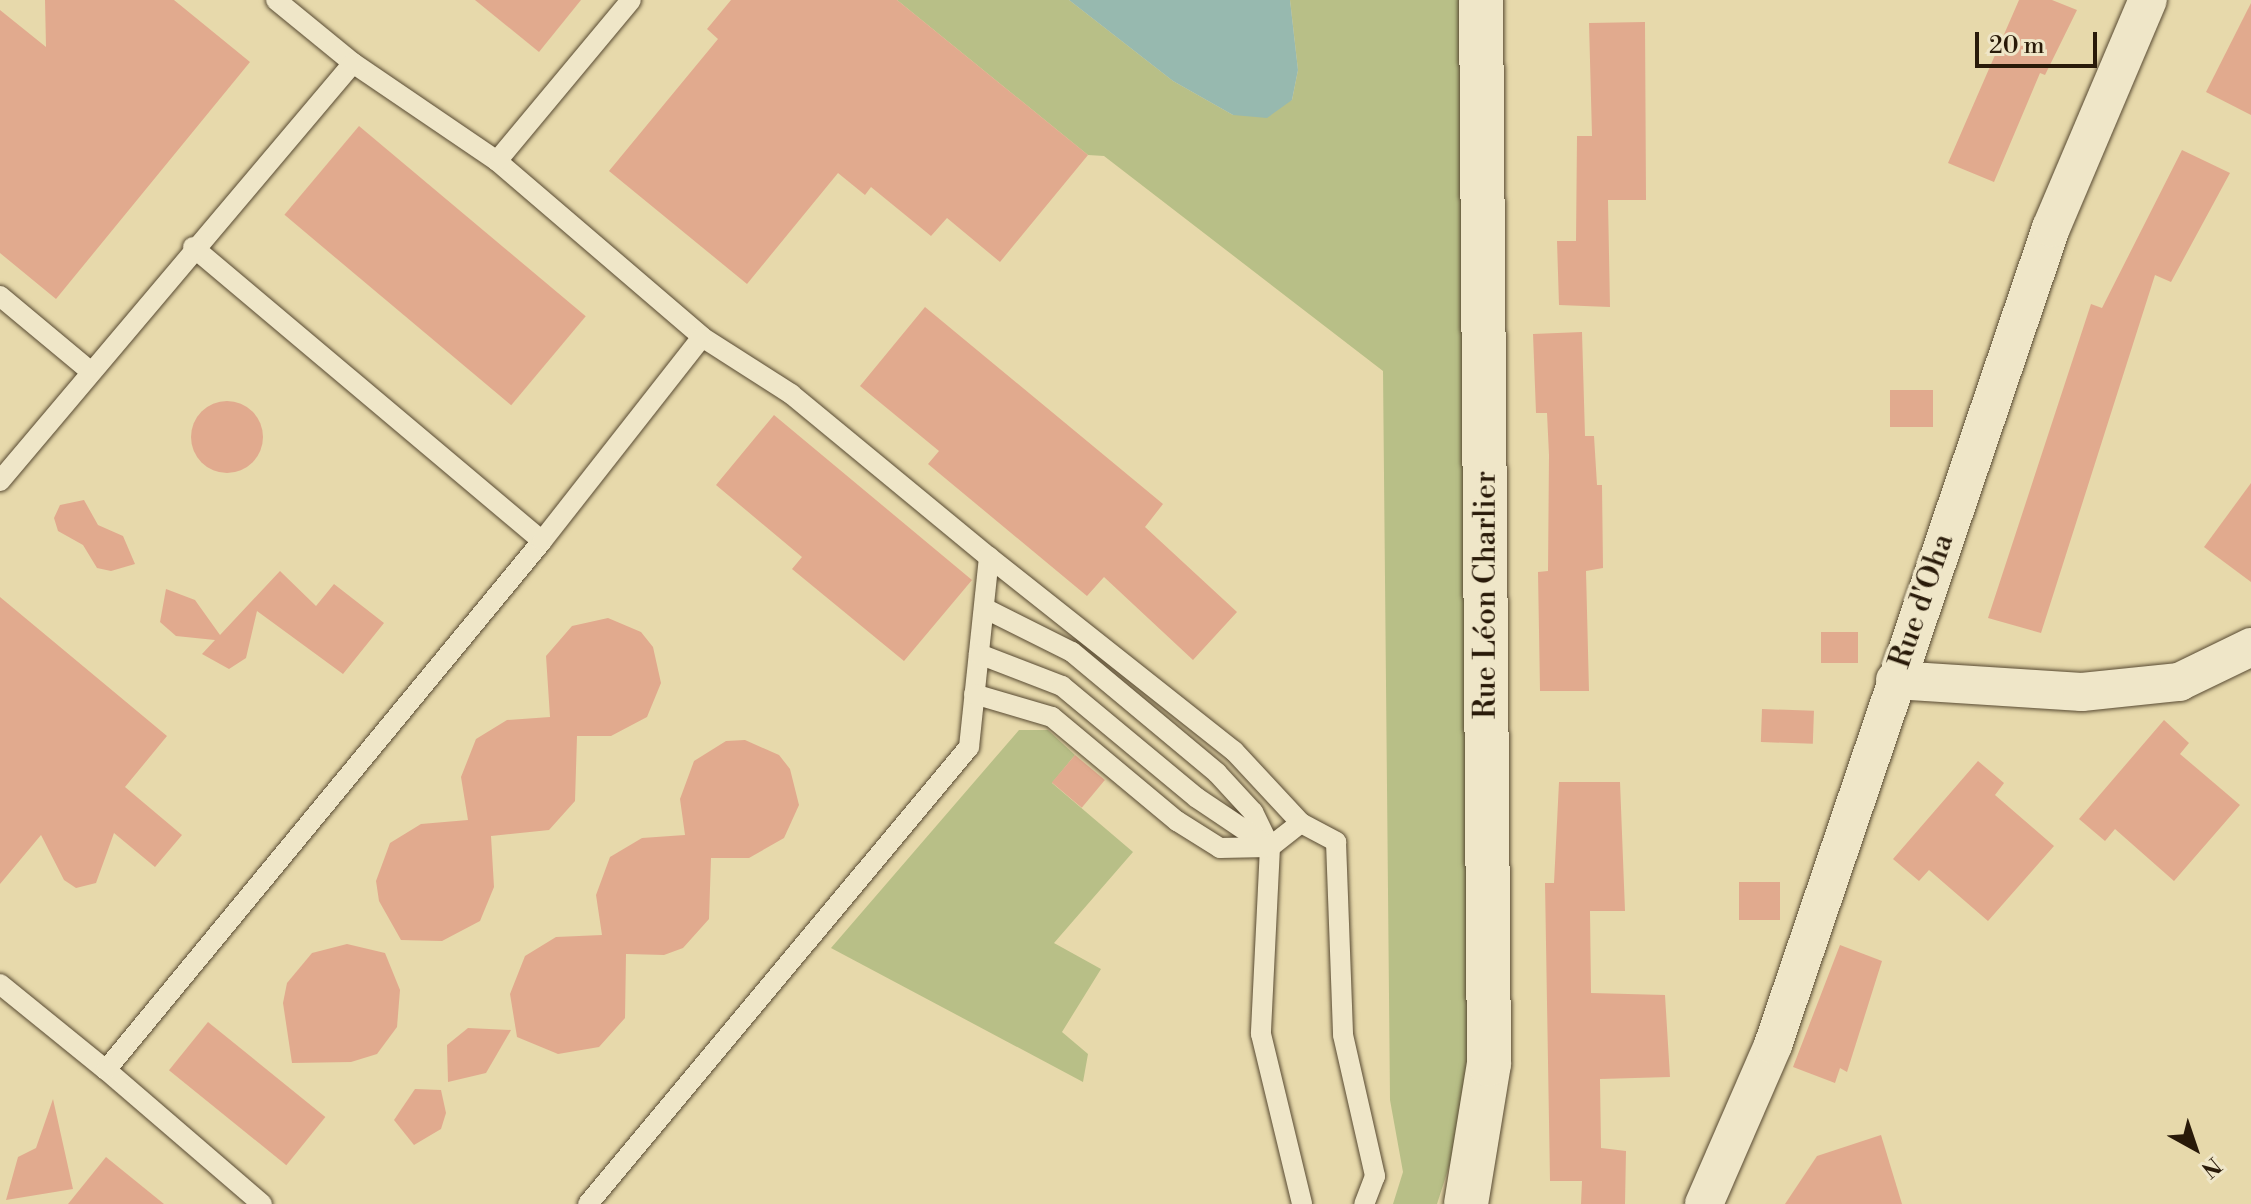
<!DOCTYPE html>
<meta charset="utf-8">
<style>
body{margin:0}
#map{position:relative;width:2251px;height:1204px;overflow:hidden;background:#e7d9ab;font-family:"Libre Bodoni",serif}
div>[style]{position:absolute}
.green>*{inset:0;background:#b8bf87}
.water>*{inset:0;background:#97b9af}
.building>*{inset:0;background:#e1aa8e;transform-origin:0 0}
.round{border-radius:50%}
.roads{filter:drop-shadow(0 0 2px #584a32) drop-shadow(0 0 2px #584a32)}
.lane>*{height:20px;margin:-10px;padding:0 10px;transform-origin:10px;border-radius:10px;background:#efe6c8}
.street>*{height:38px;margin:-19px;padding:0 19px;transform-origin:19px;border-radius:19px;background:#efe6c8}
.secondary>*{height:44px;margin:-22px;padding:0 22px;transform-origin:22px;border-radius:22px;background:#efe6c8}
span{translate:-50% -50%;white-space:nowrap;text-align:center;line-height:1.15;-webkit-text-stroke:7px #efe6c8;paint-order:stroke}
.street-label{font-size:30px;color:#291a09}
.north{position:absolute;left:2155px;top:1108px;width:80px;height:80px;-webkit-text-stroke:6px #efe6c8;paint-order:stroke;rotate:140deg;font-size:22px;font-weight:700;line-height:32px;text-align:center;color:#291a09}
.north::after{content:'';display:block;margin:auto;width:28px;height:36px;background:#291a09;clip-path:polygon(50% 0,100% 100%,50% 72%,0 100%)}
.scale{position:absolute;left:1975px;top:32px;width:122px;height:36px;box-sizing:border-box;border:4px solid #291a09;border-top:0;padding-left:10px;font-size:24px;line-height:28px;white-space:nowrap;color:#291a09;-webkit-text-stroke:6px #efe6c8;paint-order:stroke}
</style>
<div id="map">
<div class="green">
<div style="clip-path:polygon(897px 0,1069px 0,1173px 81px,1233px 115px,1292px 100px,1298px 70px,1290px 0,1469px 0,1471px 1098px,1437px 1204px,1393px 1204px,1403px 1172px,1390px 1100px,1383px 371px,1104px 156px,1088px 155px)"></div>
<div style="clip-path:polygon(1019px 730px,1048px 730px,1075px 755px,1052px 783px,1133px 852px,1054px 943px,1101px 969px,1062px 1032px,1088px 1054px,1083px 1082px,831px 948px)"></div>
</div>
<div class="water">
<div style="clip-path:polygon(1069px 0,1290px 0,1298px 70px,1292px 100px,1267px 118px,1233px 115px,1173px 81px)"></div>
</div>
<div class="building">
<div style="clip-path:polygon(45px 0,174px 0,250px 62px,56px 299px,0 253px,0 10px,46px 47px)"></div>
<div style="clip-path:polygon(475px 0,581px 0,539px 52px)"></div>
<div style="clip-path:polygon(731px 0,897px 0,1088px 155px,1000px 262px,947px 218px,931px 236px,871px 187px,865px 195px,838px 173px,747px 284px,609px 171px,718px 39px,707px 29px)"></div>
<div style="clip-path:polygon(2019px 0,2052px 0,2077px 10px,2045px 75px,2040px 73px,1994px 182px,1948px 163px)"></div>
<div style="clip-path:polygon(2251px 3px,2251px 115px,2206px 92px)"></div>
<div style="clip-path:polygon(1645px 22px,1646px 200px,1608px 200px,1610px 307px,1559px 305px,1557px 241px,1576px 241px,1577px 136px,1592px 136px,1589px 23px)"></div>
<div style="left:359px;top:126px;width:296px;height:116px;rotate:40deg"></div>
<div style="clip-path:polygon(2182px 150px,2230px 173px,2171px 282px,2155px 275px,2041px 633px,1988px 618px,2091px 304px,2102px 308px)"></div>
<div style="clip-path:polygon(925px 307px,1163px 504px,1145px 527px,1237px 612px,1193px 660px,1104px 577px,1087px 596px,928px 464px,939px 451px,860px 386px)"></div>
<div style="clip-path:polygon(1582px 332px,1585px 436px,1594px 436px,1597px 485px,1602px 485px,1603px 568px,1586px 571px,1589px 691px,1540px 691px,1538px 572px,1548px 571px,1549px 455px,1547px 413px,1536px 413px,1533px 334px)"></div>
<div style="left:1890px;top:390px;width:43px;height:37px"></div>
<div class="round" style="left:191px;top:401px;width:72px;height:72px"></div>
<div style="clip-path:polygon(774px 415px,972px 580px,904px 661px,792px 569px,802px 557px,716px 485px)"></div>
<div style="clip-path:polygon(2251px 483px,2251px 582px,2204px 547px)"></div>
<div style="clip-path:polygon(84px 500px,98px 525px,123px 536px,135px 564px,111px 571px,97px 568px,83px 545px,58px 531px,54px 518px,60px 505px)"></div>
<div style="clip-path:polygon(280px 571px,316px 606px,334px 584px,384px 623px,343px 674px,257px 611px,246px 658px,229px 669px,202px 654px,215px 640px,176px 636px,160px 622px,166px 589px,195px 600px,220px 635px)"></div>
<div style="clip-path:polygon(0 597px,167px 736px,125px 787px,182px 835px,155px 867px,114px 833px,96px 883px,76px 888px,64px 880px,41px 835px,0 884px)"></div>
<div style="clip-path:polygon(608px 618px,641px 632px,653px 647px,661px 683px,647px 717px,611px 736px,577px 736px,575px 801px,549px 830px,491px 836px,494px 887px,480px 921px,442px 941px,401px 940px,379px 901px,376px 881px,390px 843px,421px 824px,468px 820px,461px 777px,476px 739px,507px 720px,550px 717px,546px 656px,572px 626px)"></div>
<div style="left:1821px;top:632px;width:37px;height:31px"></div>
<div style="left:1762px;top:709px;width:52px;height:33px;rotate:2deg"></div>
<div style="clip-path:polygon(2164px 720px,2189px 743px,2180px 754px,2240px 805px,2174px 881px,2115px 829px,2105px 841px,2079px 819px)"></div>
<div style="clip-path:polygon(745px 740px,779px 755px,790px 769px,799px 805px,784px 838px,749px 858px,711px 858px,709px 919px,683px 948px,664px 955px,626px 954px,625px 1018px,599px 1047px,558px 1054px,517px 1037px,510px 994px,525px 956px,556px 937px,602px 935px,596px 895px,610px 857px,642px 838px,685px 835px,680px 799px,694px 761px,726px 741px)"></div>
<div style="left:1075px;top:755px;width:39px;height:36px;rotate:40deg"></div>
<div style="clip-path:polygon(1978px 761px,2004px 783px,1995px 795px,2054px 846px,1988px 921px,1929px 870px,1919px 881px,1893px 859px)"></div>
<div style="clip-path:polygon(1559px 782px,1620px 782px,1625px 911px,1590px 911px,1591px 993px,1665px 995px,1670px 1077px,1600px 1079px,1601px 1148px,1626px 1151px,1625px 1204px,1581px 1204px,1582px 1181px,1550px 1181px,1545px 883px,1554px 883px)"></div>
<div style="left:1780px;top:882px;width:38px;height:41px;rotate:90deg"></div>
<div style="clip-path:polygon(347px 944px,385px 953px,400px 990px,397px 1027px,377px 1054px,351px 1062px,292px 1063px,283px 1003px,287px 983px,312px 953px)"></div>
<div style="clip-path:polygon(1840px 945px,1882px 961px,1847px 1072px,1840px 1068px,1835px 1083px,1793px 1067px)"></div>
<div style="left:208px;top:1022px;width:151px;height:62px;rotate:39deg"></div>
<div style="clip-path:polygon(468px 1028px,511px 1030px,486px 1073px,448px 1082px,447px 1045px)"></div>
<div style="clip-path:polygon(415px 1089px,441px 1090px,446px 1113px,441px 1129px,414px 1145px,394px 1120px)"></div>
<div style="clip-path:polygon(53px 1099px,73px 1189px,6px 1200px,18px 1157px,36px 1148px)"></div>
<div style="clip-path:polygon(1881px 1135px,1902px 1204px,1785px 1204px,1817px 1156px)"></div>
<div style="clip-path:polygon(106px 1157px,164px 1204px,68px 1204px)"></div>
</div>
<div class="roads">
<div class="lane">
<div style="left:276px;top:0;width:99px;rotate:39.3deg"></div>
<div style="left:353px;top:63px;width:174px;rotate:34.2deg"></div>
<div style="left:497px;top:161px;width:270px;rotate:40.6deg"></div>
<div style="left:702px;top:337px;width:106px;rotate:32.6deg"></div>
<div style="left:791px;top:394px;width:256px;rotate:39.5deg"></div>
<div style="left:989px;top:557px;width:191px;rotate:96deg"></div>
<div style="left:969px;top:747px;width:595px;rotate:129.82deg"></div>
<div style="left:497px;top:161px;width:209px;rotate:-50.2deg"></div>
<div style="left:193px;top:247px;width:456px;rotate:40.1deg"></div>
<div style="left:0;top:296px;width:117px;rotate:39.8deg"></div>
<div style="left:0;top:481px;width:547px;rotate:-49.82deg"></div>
<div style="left:989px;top:557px;width:313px;rotate:38.4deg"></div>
<div style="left:1234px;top:751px;width:98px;rotate:47.1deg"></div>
<div style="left:1301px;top:823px;width:40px;rotate:28deg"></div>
<div style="left:1336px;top:842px;width:193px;rotate:87.9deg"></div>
<div style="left:1343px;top:1035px;width:145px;rotate:77.2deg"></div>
<div style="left:1375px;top:1176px;width:30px;rotate:111deg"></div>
<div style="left:984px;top:608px;width:98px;rotate:26.6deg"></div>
<div style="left:1072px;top:652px;width:189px;rotate:39.8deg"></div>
<div style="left:1217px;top:773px;width:53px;rotate:47.3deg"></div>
<div style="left:1253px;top:812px;width:39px;rotate:64deg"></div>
<div style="left:1270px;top:847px;width:187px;rotate:92.8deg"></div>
<div style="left:1261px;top:1034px;width:175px;rotate:76.4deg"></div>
<div style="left:979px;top:654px;width:89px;rotate:21.1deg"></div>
<div style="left:1062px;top:686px;width:175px;rotate:39.7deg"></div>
<div style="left:1197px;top:798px;width:88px;rotate:33.9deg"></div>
<div style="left:974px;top:694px;width:81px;rotate:16.4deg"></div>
<div style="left:1052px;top:717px;width:163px;rotate:39.8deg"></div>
<div style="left:1177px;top:821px;width:51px;rotate:32.1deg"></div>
<div style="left:1220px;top:848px;width:50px;rotate:-1.1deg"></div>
<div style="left:1270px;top:847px;width:39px;rotate:-38deg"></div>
<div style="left:0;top:984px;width:136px;rotate:39.1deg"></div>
<div style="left:262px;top:1204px;width:206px;rotate:-139.3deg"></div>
<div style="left:106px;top:1070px;width:686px;rotate:-50.5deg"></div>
<div style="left:542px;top:541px;width:259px;rotate:-51.9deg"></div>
</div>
<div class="street">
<div style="left:1895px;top:680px;width:187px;rotate:3.7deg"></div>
<div style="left:2082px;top:692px;width:98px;rotate:-5.9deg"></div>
<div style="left:2179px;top:682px;width:80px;rotate:-25.9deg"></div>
<div style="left:1704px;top:1204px;width:173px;rotate:-66.5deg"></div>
<div style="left:1773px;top:1045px;width:863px;rotate:-71.21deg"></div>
<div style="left:2051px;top:228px;width:248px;rotate:-67deg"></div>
</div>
<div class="secondary">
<div style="left:1466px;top:1204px;width:142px;rotate:-80.7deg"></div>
<div style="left:1489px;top:1064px;width:1064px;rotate:-90.43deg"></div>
</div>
</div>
<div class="street-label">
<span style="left:1486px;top:595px;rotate:-90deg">Rue Léon Charlier</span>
<span style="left:1922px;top:601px;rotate:-71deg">Rue d'Oha</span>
</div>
<div class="north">N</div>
<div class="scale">20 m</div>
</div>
